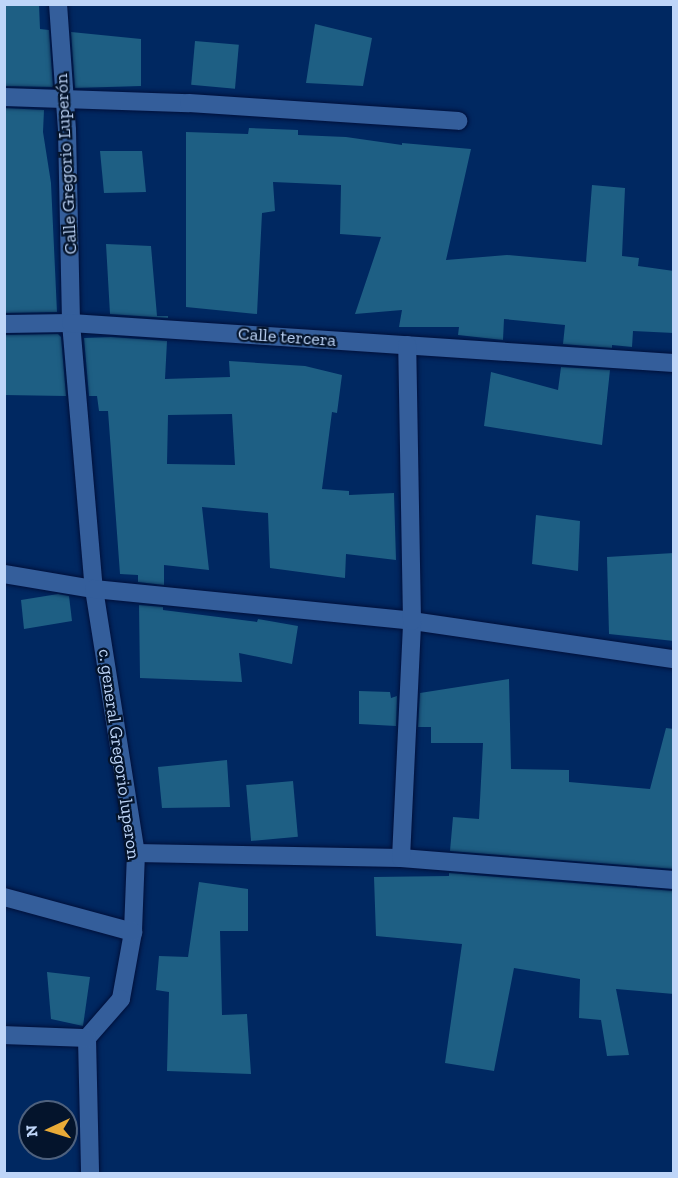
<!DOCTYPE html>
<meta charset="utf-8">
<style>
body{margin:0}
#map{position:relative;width:678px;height:1178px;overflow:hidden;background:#002861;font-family:"Zilla Slab",serif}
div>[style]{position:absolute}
.building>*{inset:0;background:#1e5f84;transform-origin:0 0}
.roads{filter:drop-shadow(0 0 2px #00103a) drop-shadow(0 0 2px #00103a)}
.street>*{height:18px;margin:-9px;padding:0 9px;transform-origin:9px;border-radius:9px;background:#345e9b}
span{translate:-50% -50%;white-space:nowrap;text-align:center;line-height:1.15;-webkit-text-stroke:4.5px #04142c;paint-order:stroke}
.street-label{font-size:18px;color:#bed5f8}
.frame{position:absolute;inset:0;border:6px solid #bed5f8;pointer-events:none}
.north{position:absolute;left:18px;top:1100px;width:60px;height:60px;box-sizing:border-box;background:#04142c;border:2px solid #4e617e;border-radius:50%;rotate:266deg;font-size:16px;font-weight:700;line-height:24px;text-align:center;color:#bed5f8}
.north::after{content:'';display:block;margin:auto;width:21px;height:27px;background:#e9ab38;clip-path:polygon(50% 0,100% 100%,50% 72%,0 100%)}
</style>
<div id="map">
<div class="building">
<div style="clip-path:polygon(4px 4px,39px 4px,40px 29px,49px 30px,53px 87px,4px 86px)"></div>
<div style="clip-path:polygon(315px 24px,372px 38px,363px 86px,306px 83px)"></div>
<div style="clip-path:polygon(71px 32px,141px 39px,141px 86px,75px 88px)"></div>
<div style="left:195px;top:41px;width:44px;height:44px;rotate:5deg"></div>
<div style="clip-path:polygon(4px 108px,44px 110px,43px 132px,51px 183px,57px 312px,4px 313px)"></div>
<div style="clip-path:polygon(249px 128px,298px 130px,298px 135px,346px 137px,402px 145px,402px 143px,471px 149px,446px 260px,507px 255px,586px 262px,592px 185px,625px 188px,622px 256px,639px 258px,638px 266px,674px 271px,674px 333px,633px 331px,632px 347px,612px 345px,612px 348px,563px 344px,565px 325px,504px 319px,503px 340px,458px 335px,459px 327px,399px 327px,402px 310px,355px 314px,381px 237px,340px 234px,341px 185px,273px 182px,275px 211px,262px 213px,257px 314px,186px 307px,186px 132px,248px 134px)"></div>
<div style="clip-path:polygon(100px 151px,142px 151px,146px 192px,104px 193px)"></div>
<div style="clip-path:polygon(106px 244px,151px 246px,157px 316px,168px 316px,168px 318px,110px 314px)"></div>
<div style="clip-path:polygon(58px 334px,61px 337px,66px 396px,4px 395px,4px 335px)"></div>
<div style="clip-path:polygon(evenodd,111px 337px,167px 341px,165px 379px,230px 377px,229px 361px,305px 366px,342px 375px,337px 413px,332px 412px,322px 489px,349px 491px,349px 495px,394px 493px,396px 560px,346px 554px,345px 578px,270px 568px,268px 513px,202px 507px,209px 570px,164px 565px,164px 585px,138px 582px,138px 575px,120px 574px,108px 411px,99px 411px,97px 396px,89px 396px,84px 338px,111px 337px,232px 414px,235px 465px,167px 464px,168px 415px,232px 414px)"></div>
<div style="clip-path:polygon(561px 367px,610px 370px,602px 445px,484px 426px,491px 372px,558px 390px)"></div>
<div style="clip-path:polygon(536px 515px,580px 521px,578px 571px,532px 564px)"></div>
<div style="clip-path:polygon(674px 553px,674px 641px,609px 634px,607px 557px)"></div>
<div style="clip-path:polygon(58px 594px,69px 596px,72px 621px,24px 629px,21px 600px)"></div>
<div style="clip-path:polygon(139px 605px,163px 607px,163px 610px,257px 622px,258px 619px,298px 626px,292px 664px,239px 653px,242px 682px,140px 678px)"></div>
<div style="clip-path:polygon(509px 679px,511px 769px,569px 770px,569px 782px,650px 789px,666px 728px,674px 729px,674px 869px,450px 851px,453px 817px,479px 819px,483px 743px,431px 743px,431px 727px,418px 727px,420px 693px)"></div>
<div style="clip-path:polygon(359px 691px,390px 692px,391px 698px,397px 696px,396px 726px,359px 724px)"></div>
<div style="clip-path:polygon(227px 760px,230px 807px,162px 808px,158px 767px)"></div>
<div style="left:293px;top:781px;width:56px;height:47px;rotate:85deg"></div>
<div style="clip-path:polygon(449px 873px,674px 891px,674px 994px,616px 989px,629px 1055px,607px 1056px,601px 1020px,579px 1018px,580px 979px,514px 968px,494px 1071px,445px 1063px,462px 944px,376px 936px,374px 877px,449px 876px)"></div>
<div style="clip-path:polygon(199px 882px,248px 889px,248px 931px,220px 931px,222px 1015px,247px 1014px,251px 1074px,167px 1071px,169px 992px,156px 990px,159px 956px,188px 957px)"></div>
<div style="clip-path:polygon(47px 972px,90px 977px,83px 1026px,51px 1019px)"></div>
</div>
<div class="roads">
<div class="street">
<div style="left:58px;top:4px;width:126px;rotate:85.9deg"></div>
<div style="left:67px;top:130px;width:193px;rotate:88.8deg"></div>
<div style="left:71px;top:323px;width:267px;rotate:85.1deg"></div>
<div style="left:94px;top:589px;width:267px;rotate:81deg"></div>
<div style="left:136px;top:853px;width:79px;rotate:92.2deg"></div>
<div style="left:133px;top:932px;width:68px;rotate:100.2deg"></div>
<div style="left:121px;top:999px;width:52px;rotate:131.1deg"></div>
<div style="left:87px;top:1038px;width:136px;rotate:88.7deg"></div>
<div style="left:4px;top:97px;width:185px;rotate:1.9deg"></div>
<div style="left:189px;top:103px;width:270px;rotate:3.8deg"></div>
<div style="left:4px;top:324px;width:67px;rotate:-0.9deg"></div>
<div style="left:71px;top:323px;width:604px;rotate:3.8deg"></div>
<div style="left:4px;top:574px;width:91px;rotate:9.5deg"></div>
<div style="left:94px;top:589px;width:320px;rotate:5.7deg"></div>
<div style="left:412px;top:621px;width:265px;rotate:8.3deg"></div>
<div style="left:136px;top:853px;width:265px;rotate:1.1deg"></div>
<div style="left:401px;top:858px;width:274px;rotate:4.6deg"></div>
<div style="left:401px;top:858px;width:237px;rotate:-87.3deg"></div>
<div style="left:412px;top:621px;width:276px;rotate:-91deg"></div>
<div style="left:4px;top:897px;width:134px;rotate:15.2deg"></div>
<div style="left:4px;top:1035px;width:83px;rotate:2.1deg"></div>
</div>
</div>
<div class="street-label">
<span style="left:66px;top:164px;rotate:-93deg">Calle Gregorio Luperón</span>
<span style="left:287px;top:337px;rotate:4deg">Calle tercera</span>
<span style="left:119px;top:754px;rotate:82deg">c. general Gregorio luperon</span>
</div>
<div class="frame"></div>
<div class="north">N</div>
</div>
